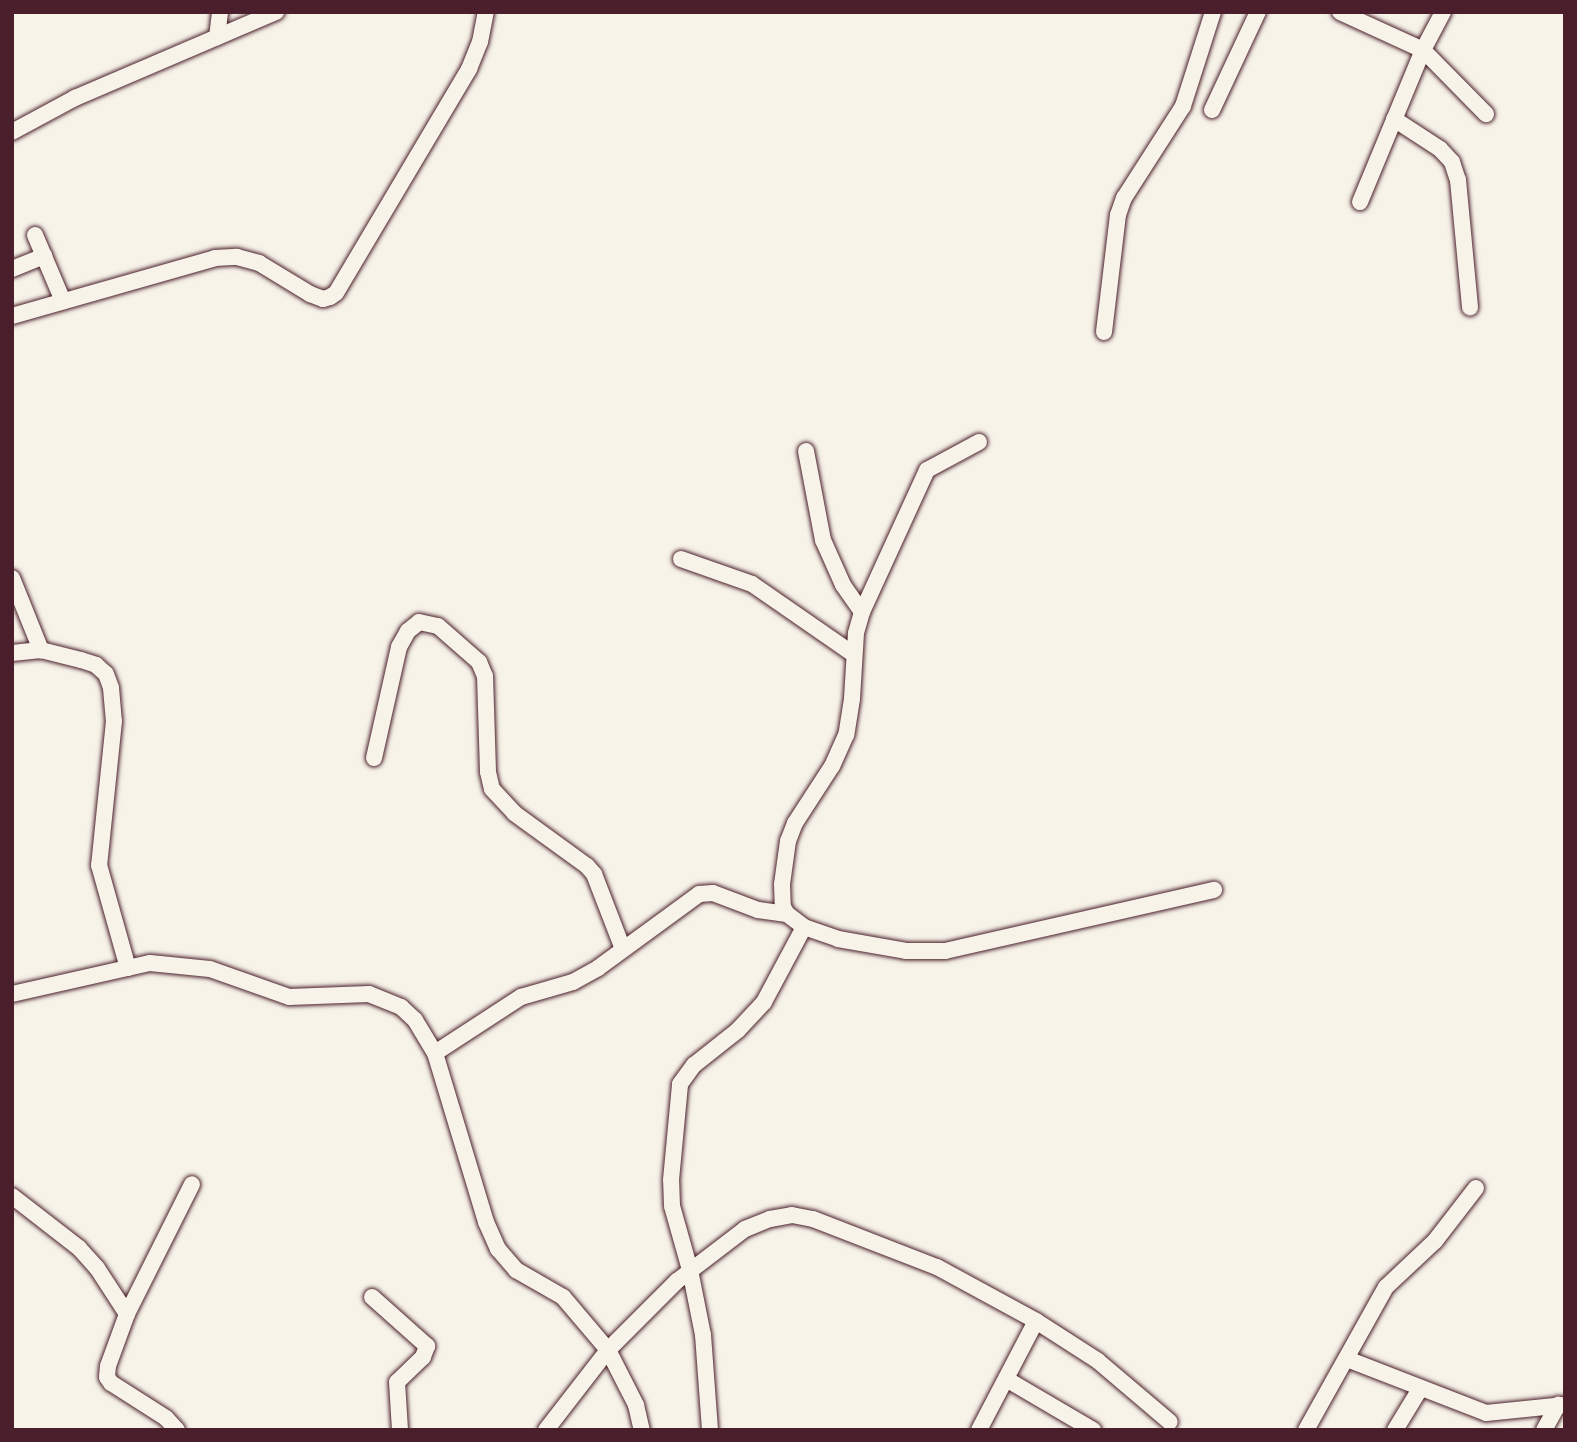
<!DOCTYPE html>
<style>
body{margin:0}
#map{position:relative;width:1577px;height:1442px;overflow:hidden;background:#f7f3e8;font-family:"Playpen Sans",sans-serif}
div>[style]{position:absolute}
.roads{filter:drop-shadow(0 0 2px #4a1f2b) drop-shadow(0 0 2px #4a1f2b)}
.street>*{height:16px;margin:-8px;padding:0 8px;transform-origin:8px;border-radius:8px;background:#f7f3e8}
span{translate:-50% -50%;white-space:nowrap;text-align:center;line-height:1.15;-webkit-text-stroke:5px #f7f3e8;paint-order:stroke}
.frame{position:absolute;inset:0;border:14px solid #4a1f2b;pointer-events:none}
</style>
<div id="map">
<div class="roads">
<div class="street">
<div style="left:1340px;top:12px;width:91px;rotate:24.6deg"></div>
<div style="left:1423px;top:50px;width:90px;rotate:45.5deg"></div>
<div style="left:217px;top:37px;width:25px;rotate:-83deg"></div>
<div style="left:1212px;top:110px;width:108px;rotate:-64.9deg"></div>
<div style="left:1394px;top:119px;width:55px;rotate:33.1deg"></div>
<div style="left:1440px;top:149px;width:18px;rotate:47deg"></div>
<div style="left:1452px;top:162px;width:19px;rotate:72deg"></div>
<div style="left:1458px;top:180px;width:128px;rotate:84.6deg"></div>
<div style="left:12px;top:132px;width:72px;rotate:-28.4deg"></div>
<div style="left:75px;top:98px;width:219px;rotate:-23.2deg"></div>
<div style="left:1360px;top:202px;width:165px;rotate:-67.5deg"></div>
<div style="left:1423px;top:50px;width:43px;rotate:-62.2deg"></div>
<div style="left:35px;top:235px;width:72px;rotate:67deg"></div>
<div style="left:12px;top:269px;width:35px;rotate:-22deg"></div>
<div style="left:12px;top:316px;width:211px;rotate:-15.9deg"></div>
<div style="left:215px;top:258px;width:22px;rotate:-3deg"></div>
<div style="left:237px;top:257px;width:23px;rotate:15deg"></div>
<div style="left:259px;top:263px;width:60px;rotate:31.3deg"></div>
<div style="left:310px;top:294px;width:14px;rotate:21deg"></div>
<div style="left:323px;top:299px;width:7px;rotate:-16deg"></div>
<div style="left:330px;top:297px;width:7px;rotate:-34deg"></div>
<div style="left:336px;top:293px;width:261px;rotate:-59.3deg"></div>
<div style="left:469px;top:69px;width:29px;rotate:-68deg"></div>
<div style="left:480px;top:42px;width:31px;rotate:-79deg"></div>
<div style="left:1104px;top:332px;width:118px;rotate:-83.2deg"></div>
<div style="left:1118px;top:215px;width:18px;rotate:-71deg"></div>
<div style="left:1124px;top:198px;width:109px;rotate:-57.3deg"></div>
<div style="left:1183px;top:106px;width:99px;rotate:-72.3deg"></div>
<div style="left:979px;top:442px;width:59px;rotate:151.7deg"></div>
<div style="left:927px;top:470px;width:156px;rotate:114.6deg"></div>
<div style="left:862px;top:612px;width:22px;rotate:106deg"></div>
<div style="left:856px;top:633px;width:66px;rotate:93.5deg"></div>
<div style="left:852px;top:699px;width:36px;rotate:99deg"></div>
<div style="left:846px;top:735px;width:34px;rotate:114deg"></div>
<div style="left:832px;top:766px;width:68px;rotate:123deg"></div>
<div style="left:795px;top:823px;width:19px;rotate:111deg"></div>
<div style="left:788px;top:841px;width:43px;rotate:97.9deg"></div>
<div style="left:782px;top:884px;width:23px;rotate:88deg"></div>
<div style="left:783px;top:907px;width:8px;rotate:60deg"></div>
<div style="left:787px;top:914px;width:21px;rotate:37deg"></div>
<div style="left:804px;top:927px;width:36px;rotate:19deg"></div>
<div style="left:838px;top:939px;width:69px;rotate:10deg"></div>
<div style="left:906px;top:951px;width:39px"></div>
<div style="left:945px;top:951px;width:276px;rotate:-12.8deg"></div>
<div style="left:806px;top:451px;width:91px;rotate:79.2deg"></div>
<div style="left:823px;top:540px;width:49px;rotate:66deg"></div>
<div style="left:843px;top:585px;width:33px;rotate:55deg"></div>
<div style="left:681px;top:559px;width:75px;rotate:19.4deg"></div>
<div style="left:752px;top:584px;width:123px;rotate:34.7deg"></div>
<div style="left:12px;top:578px;width:78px;rotate:68.1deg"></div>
<div style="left:12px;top:653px;width:29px;rotate:-6deg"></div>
<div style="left:41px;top:650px;width:41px;rotate:14deg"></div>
<div style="left:81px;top:660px;width:16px;rotate:18deg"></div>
<div style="left:96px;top:665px;width:13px;rotate:42deg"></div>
<div style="left:106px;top:674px;width:15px;rotate:70deg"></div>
<div style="left:111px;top:688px;width:33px;rotate:85deg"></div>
<div style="left:114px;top:721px;width:145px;rotate:95.9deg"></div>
<div style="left:99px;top:865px;width:107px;rotate:74.3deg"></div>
<div style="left:374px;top:758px;width:114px;rotate:-77.3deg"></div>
<div style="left:399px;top:647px;width:18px;rotate:-61deg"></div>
<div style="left:408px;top:631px;width:14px;rotate:-39deg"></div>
<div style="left:419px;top:622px;width:19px;rotate:12deg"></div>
<div style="left:438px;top:626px;width:55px;rotate:41.3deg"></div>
<div style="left:479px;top:662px;width:15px;rotate:67deg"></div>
<div style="left:485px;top:676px;width:96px;rotate:88.2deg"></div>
<div style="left:488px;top:772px;width:17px;rotate:77deg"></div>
<div style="left:492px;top:789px;width:33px;rotate:47deg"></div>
<div style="left:514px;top:813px;width:90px;rotate:36deg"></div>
<div style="left:587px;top:866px;width:11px;rotate:49deg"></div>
<div style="left:594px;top:874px;width:80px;rotate:68.9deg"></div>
<div style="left:12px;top:994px;width:141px;rotate:-12.7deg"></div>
<div style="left:150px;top:963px;width:60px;rotate:5.7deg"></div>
<div style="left:210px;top:969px;width:84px;rotate:19.5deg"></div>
<div style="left:289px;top:997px;width:80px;rotate:-2.1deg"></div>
<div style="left:369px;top:994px;width:35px;rotate:22deg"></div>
<div style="left:401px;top:1007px;width:19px;rotate:43deg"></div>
<div style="left:415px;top:1020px;width:39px;rotate:59deg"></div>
<div style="left:435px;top:1053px;width:177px;rotate:73.2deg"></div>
<div style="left:486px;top:1222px;width:30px;rotate:66deg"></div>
<div style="left:498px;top:1249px;width:28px;rotate:49deg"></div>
<div style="left:516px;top:1270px;width:54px;rotate:29.9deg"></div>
<div style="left:563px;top:1297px;width:70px;rotate:49.7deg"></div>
<div style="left:608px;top:1350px;width:62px;rotate:63deg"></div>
<div style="left:636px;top:1405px;width:26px;rotate:77deg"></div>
<div style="left:435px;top:1053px;width:103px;rotate:-33.1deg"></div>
<div style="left:521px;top:997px;width:54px;rotate:-16.1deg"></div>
<div style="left:573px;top:982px;width:29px;rotate:-29deg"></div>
<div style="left:598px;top:968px;width:125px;rotate:-36.2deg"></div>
<div style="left:699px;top:894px;width:14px;rotate:-4deg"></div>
<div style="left:713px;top:893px;width:48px;rotate:20.7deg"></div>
<div style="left:758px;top:910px;width:29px;rotate:8deg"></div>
<div style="left:12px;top:1196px;width:85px;rotate:37.8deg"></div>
<div style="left:79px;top:1248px;width:27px;rotate:48deg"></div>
<div style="left:97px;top:1268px;width:55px;rotate:56.9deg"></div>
<div style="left:372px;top:1297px;width:74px;rotate:41.7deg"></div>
<div style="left:427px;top:1346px;width:12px;rotate:110deg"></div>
<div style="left:423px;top:1357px;width:36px;rotate:136deg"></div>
<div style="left:397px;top:1382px;width:48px;rotate:86.4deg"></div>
<div style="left:1347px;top:1359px;width:149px;rotate:21.2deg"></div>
<div style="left:1486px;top:1413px;width:79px;rotate:-5.8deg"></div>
<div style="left:1006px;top:1379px;width:101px;rotate:30.4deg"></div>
<div style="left:177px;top:1430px;width:16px;rotate:-133deg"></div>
<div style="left:166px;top:1418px;width:65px;rotate:-147.5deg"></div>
<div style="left:111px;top:1383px;width:7px;rotate:-124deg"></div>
<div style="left:107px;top:1377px;width:11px;rotate:-85deg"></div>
<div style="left:108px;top:1366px;width:55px;rotate:-69.9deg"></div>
<div style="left:127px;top:1314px;width:145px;rotate:-63.4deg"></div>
<div style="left:546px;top:1430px;width:101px;rotate:-52.2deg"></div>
<div style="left:608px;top:1350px;width:98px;rotate:-45deg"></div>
<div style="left:677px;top:1281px;width:86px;rotate:-37.4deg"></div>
<div style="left:745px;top:1229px;width:27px;rotate:-22deg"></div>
<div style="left:770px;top:1219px;width:22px;rotate:-10deg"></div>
<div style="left:792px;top:1215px;width:21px;rotate:11deg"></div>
<div style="left:813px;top:1219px;width:133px;rotate:21.2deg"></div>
<div style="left:937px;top:1267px;width:113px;rotate:28.6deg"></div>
<div style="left:1036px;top:1321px;width:74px;rotate:32.8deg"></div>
<div style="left:1098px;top:1361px;width:94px;rotate:40.3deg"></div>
<div style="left:710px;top:1430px;width:95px;rotate:-94.2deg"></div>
<div style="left:703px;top:1335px;width:66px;rotate:-101.3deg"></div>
<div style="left:690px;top:1270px;width:66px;rotate:-105.7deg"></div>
<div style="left:672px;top:1206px;width:26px;rotate:-92deg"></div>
<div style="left:671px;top:1180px;width:96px;rotate:-84.6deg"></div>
<div style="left:680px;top:1084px;width:24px;rotate:-54deg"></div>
<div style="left:694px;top:1065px;width:56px;rotate:-38.5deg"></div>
<div style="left:738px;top:1030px;width:38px;rotate:-47deg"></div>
<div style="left:764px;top:1002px;width:85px;rotate:-61.9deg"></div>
<div style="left:979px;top:1430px;width:123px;rotate:-62.4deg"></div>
<div style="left:1306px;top:1430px;width:164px;rotate:-60.8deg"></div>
<div style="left:1386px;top:1287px;width:67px;rotate:-43.2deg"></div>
<div style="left:1435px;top:1241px;width:67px;rotate:-52.3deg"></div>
<div style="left:1395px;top:1430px;width:48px;rotate:-58.6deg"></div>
<div style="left:1544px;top:1430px;width:29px;rotate:-61deg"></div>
</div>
</div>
<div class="frame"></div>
</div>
